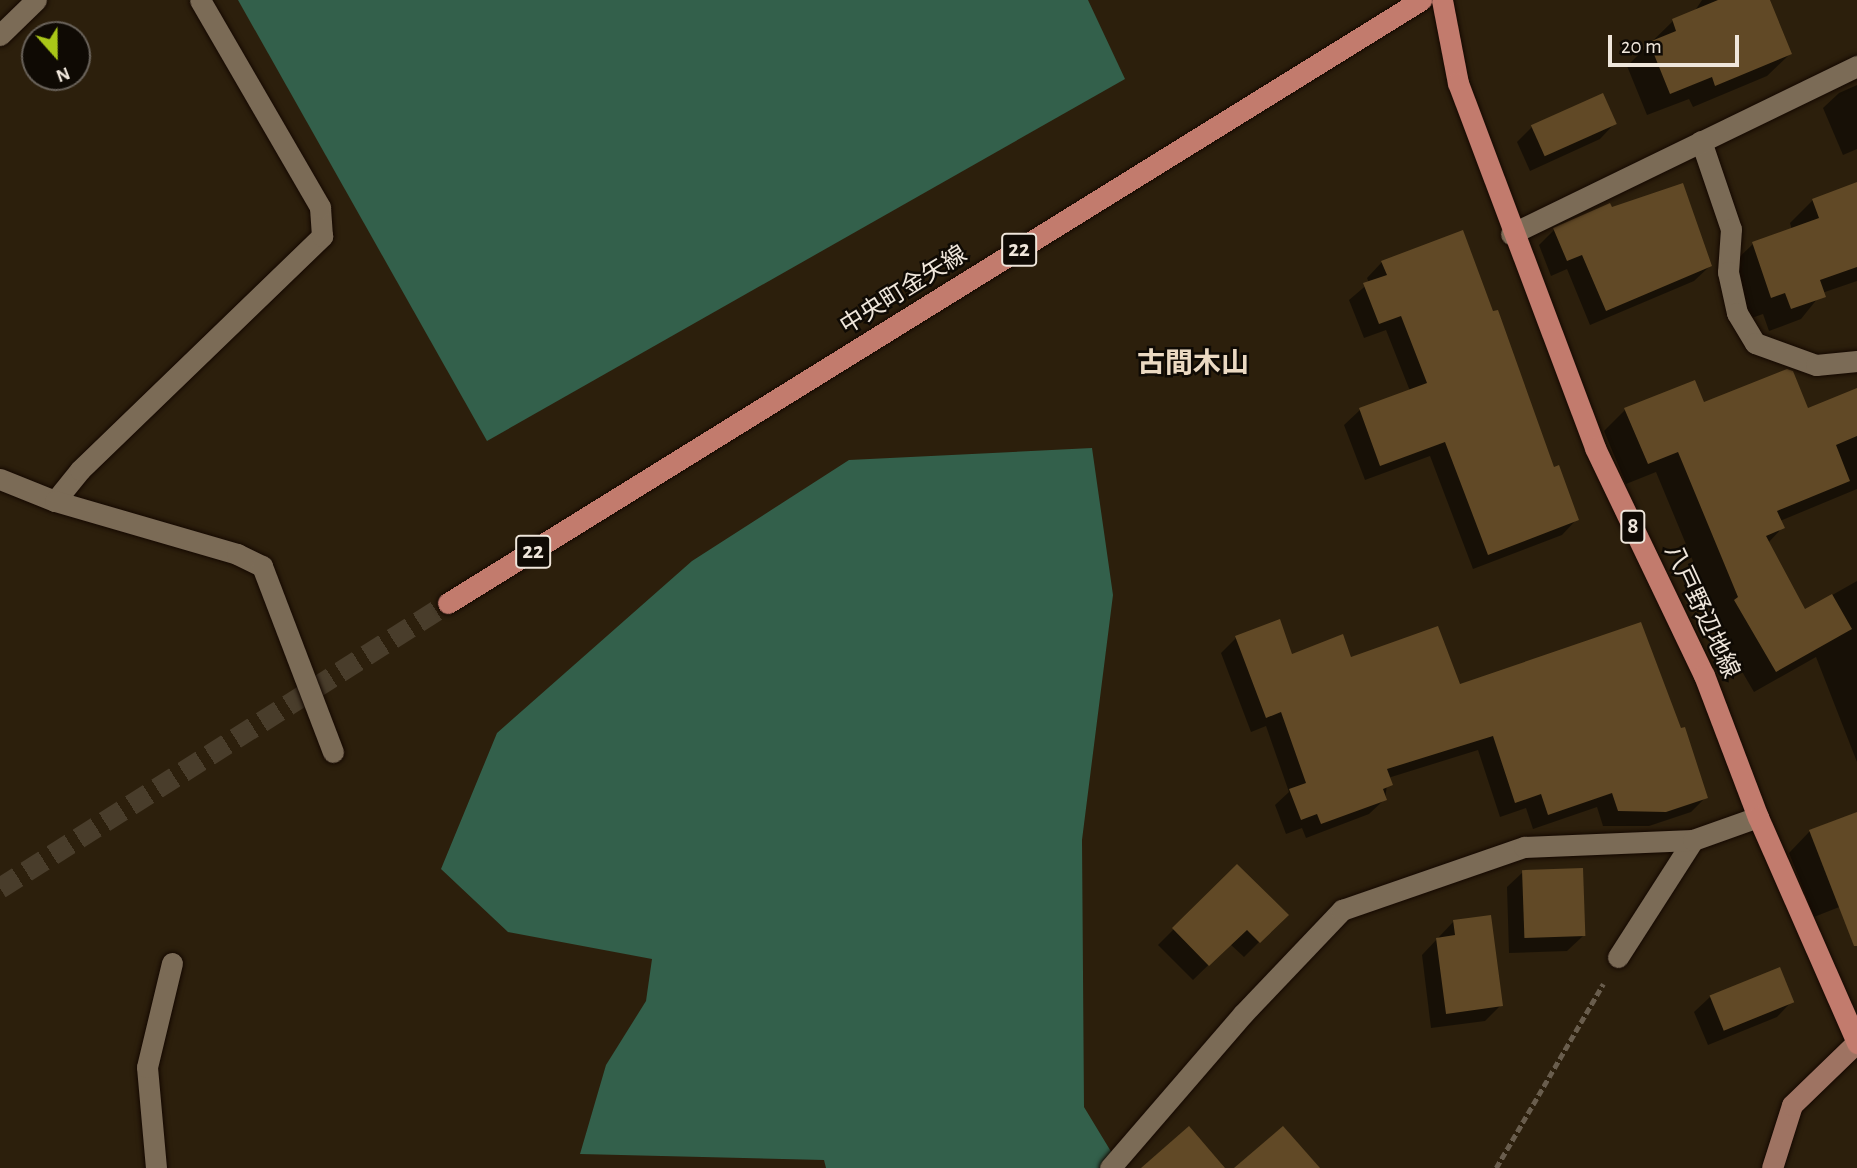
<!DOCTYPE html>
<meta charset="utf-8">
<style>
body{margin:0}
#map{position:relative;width:1857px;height:1168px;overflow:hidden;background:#2c1f0c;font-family:"Alegreya Sans","Noto Sans JP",sans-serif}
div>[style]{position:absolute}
.forest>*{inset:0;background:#33604b}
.shadow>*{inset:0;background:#0007}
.building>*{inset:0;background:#614926;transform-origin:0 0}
.primary-tunnel>*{height:21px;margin-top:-10.5px;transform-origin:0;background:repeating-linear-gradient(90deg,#493d2b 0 21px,transparent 0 31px)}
.path>*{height:4.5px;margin-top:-2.25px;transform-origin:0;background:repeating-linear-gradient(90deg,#695d4d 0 7px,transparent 0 10.5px)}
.roads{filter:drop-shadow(0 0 2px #140800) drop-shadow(0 0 2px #140800)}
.street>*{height:21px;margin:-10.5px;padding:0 10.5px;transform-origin:10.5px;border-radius:10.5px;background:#7b6b56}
.secondary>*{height:21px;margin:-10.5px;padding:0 10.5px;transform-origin:10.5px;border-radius:10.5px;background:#9e7362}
.primary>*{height:21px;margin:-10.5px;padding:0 10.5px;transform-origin:10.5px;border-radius:10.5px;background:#c27b6d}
span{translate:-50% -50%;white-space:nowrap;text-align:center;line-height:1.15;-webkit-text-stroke:5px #0f0a04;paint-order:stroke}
.shield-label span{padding:2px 5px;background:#0f0a04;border:2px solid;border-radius:5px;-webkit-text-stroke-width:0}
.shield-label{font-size:23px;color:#efe6db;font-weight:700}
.street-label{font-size:24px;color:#efe6db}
.quarter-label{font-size:28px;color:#ebd9c2;font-weight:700}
.north{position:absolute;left:21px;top:21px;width:70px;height:70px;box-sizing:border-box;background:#0f0a04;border:2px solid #69625a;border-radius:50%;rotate:159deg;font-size:19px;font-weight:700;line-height:28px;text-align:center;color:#efe6db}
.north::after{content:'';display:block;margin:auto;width:24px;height:32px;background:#aac718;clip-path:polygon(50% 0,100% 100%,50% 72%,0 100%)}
.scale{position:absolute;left:1608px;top:35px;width:131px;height:32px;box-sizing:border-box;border:4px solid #efe6db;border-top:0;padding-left:9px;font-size:21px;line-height:24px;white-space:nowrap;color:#efe6db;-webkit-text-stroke:5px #0f0a04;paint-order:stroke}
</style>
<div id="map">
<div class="forest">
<div style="clip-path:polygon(238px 0,1088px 0,1125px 79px,487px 441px)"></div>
<div style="clip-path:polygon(1092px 448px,1113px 595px,1082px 840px,1084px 1107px,1121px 1168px,826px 1168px,824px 1160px,580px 1154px,606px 1065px,646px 1001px,652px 959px,508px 932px,441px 869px,497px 733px,692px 561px,849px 460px)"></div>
</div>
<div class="shadow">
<div style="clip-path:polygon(1702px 0,1768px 0,1790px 54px,1767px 76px,1693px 107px,1689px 99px,1647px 115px,1627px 66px,1673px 21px,1694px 12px)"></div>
<div style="clip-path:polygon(1857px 85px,1857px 149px,1843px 155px,1823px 108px,1839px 93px)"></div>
<div style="clip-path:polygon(1615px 123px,1600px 139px,1530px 171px,1517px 142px,1532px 127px)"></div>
<div style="clip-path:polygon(1857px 184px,1857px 281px,1822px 293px,1801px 319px,1769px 331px,1763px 314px,1749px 319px,1730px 266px,1753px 244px,1792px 230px,1790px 223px,1813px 200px)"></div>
<div style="clip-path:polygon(1554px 230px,1710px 266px,1694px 281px,1590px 325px,1567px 269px,1551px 276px,1539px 245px)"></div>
<div style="clip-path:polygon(1382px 262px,1553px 469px,1577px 519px,1562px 535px,1473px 569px,1430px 456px,1365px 480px,1344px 425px,1360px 410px,1410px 391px,1386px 330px,1364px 338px,1349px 300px,1369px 283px,1367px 278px)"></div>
<div style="clip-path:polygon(1857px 390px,1857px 489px,1780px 521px,1782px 528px,1768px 543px,1804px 611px,1857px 581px,1857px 762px,1816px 657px,1754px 692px,1713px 622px,1717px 619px,1656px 472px,1626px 484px,1604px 431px,1625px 410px,1703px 404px,1807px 410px)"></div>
<div style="clip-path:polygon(1236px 638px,1291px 656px,1350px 659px,1459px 686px,1706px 797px,1691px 812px,1649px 826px,1603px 826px,1597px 807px,1533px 829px,1526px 808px,1500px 817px,1478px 750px,1388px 778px,1385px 799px,1369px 814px,1306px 838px,1302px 828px,1286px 834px,1275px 805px,1289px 792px,1266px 726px,1251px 732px,1221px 653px)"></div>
<div style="clip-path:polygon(1857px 814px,1857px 900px,1814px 917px,1789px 853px,1810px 831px)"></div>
<div style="clip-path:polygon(1237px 866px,1286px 915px,1244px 957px,1230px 944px,1193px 980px,1158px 945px)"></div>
<div style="clip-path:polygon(1523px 872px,1583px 936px,1567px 951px,1509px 953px,1507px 887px)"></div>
<div style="clip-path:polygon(1454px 921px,1501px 1005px,1485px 1021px,1431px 1028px,1422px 955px)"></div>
<div style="clip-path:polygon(1779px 969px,1792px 1001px,1777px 1017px,1708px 1045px,1694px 1012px,1710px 997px)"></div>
</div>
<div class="building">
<div style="clip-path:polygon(1718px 0,1770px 0,1792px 54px,1715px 86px,1712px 77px,1670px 94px,1649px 42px,1676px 31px,1672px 19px)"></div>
<div style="left:1603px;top:93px;width:34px;height:79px;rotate:66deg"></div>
<div style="clip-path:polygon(1857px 182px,1857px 267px,1820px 280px,1826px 297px,1791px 309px,1785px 293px,1771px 298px,1752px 242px,1819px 218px,1812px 199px)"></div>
<div style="clip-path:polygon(1683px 183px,1712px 266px,1606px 311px,1582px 255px,1567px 261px,1553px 228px,1610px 203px,1612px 207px)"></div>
<div style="clip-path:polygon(1463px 230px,1493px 311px,1498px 310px,1554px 467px,1559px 465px,1579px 520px,1488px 555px,1445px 442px,1380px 466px,1359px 408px,1427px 383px,1401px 316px,1379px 324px,1363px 283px,1387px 275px,1381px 261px)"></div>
<div style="clip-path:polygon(1787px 369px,1793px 371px,1808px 408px,1857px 388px,1857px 436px,1836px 445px,1850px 481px,1777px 511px,1785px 528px,1766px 536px,1805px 609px,1832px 594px,1852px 629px,1776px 672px,1734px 600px,1738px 597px,1678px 452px,1648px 464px,1624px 408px,1695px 380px,1704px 402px)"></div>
<div style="clip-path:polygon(1280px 619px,1292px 654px,1343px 634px,1351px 657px,1438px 626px,1460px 684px,1641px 622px,1681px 728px,1685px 727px,1708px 798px,1666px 812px,1618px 811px,1612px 793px,1548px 815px,1541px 794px,1515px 803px,1493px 736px,1387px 769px,1393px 785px,1383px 789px,1387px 800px,1321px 824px,1317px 814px,1301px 820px,1289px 789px,1306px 783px,1281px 712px,1266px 718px,1235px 636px)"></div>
<div style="clip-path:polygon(1857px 812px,1857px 946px,1854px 946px,1809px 830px)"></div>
<div style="clip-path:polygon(1237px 864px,1289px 915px,1260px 943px,1247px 930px,1209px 966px,1172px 928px)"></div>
<div style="left:1583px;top:868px;width:68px;height:61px;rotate:88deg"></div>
<div style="clip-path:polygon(1491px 915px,1503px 1006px,1446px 1014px,1436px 938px,1455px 935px,1453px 920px)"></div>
<div style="left:1780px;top:967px;width:38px;height:76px;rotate:68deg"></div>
<div style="clip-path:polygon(1189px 1126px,1225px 1168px,1141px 1168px)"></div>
<div style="clip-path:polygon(1283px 1126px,1320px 1168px,1234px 1168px)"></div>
</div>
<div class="primary-tunnel">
<div style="left:0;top:888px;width:531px;rotate:-32.46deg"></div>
</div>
<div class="path">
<div style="left:1496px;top:1168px;width:213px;rotate:-59.8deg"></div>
</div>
<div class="roads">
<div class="street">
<div style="left:0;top:35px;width:50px;rotate:-44.2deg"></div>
<div style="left:1701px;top:141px;width:93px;rotate:71.2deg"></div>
<div style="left:1731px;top:229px;width:43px;rotate:94deg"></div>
<div style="left:1728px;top:272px;width:42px;rotate:77.6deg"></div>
<div style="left:1737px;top:313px;width:35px;rotate:59deg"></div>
<div style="left:1755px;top:343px;width:65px;rotate:19.8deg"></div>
<div style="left:1816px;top:365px;width:41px;rotate:-5.6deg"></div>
<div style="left:1511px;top:234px;width:385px;rotate:-25.9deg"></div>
<div style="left:0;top:479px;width:59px;rotate:21.8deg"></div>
<div style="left:55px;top:501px;width:40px;rotate:-51deg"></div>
<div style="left:80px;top:470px;width:337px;rotate:-44deg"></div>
<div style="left:322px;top:236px;width:29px;rotate:-94deg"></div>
<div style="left:320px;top:207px;width:239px;rotate:-120.1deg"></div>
<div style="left:55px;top:501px;width:190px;rotate:16.2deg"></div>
<div style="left:237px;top:554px;width:28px;rotate:26deg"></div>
<div style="left:262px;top:566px;width:199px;rotate:69.1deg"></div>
<div style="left:1618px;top:957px;width:139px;rotate:-57.3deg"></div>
<div style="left:156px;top:1168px;width:101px;rotate:-95.1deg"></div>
<div style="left:147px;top:1067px;width:107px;rotate:-76.5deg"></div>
<div style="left:1110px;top:1168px;width:203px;rotate:-49.2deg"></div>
<div style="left:1243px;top:1014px;width:144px;rotate:-46.4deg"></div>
<div style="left:1342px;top:910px;width:193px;rotate:-19.1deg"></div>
<div style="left:1524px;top:847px;width:169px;rotate:-2.4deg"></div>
<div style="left:1693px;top:840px;width:69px;rotate:-19.5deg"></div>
</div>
<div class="secondary">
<div style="left:1772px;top:1168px;width:66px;rotate:-72.4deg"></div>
<div style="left:1792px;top:1105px;width:91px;rotate:-44.1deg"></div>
</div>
<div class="primary">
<div style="left:1442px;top:0;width:85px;rotate:79.1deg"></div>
<div style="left:1458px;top:83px;width:390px;rotate:69.4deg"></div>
<div style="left:1595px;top:448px;width:252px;rotate:64.4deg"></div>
<div style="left:1704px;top:675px;width:152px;rotate:69.2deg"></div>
<div style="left:1758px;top:817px;width:247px;rotate:66.3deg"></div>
<div style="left:448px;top:603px;width:1145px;rotate:-31.79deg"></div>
</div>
</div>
<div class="shield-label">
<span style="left:1019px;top:250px">22</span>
<span style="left:1633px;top:527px">8</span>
<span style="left:533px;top:552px">22</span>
</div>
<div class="street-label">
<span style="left:904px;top:291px;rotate:-32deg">中央町金矢線</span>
<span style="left:1701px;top:612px;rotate:65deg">八戸野辺地線</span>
</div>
<div class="quarter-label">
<span style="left:1193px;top:364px">古間木山</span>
</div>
<div class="north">N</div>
<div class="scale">20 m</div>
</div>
